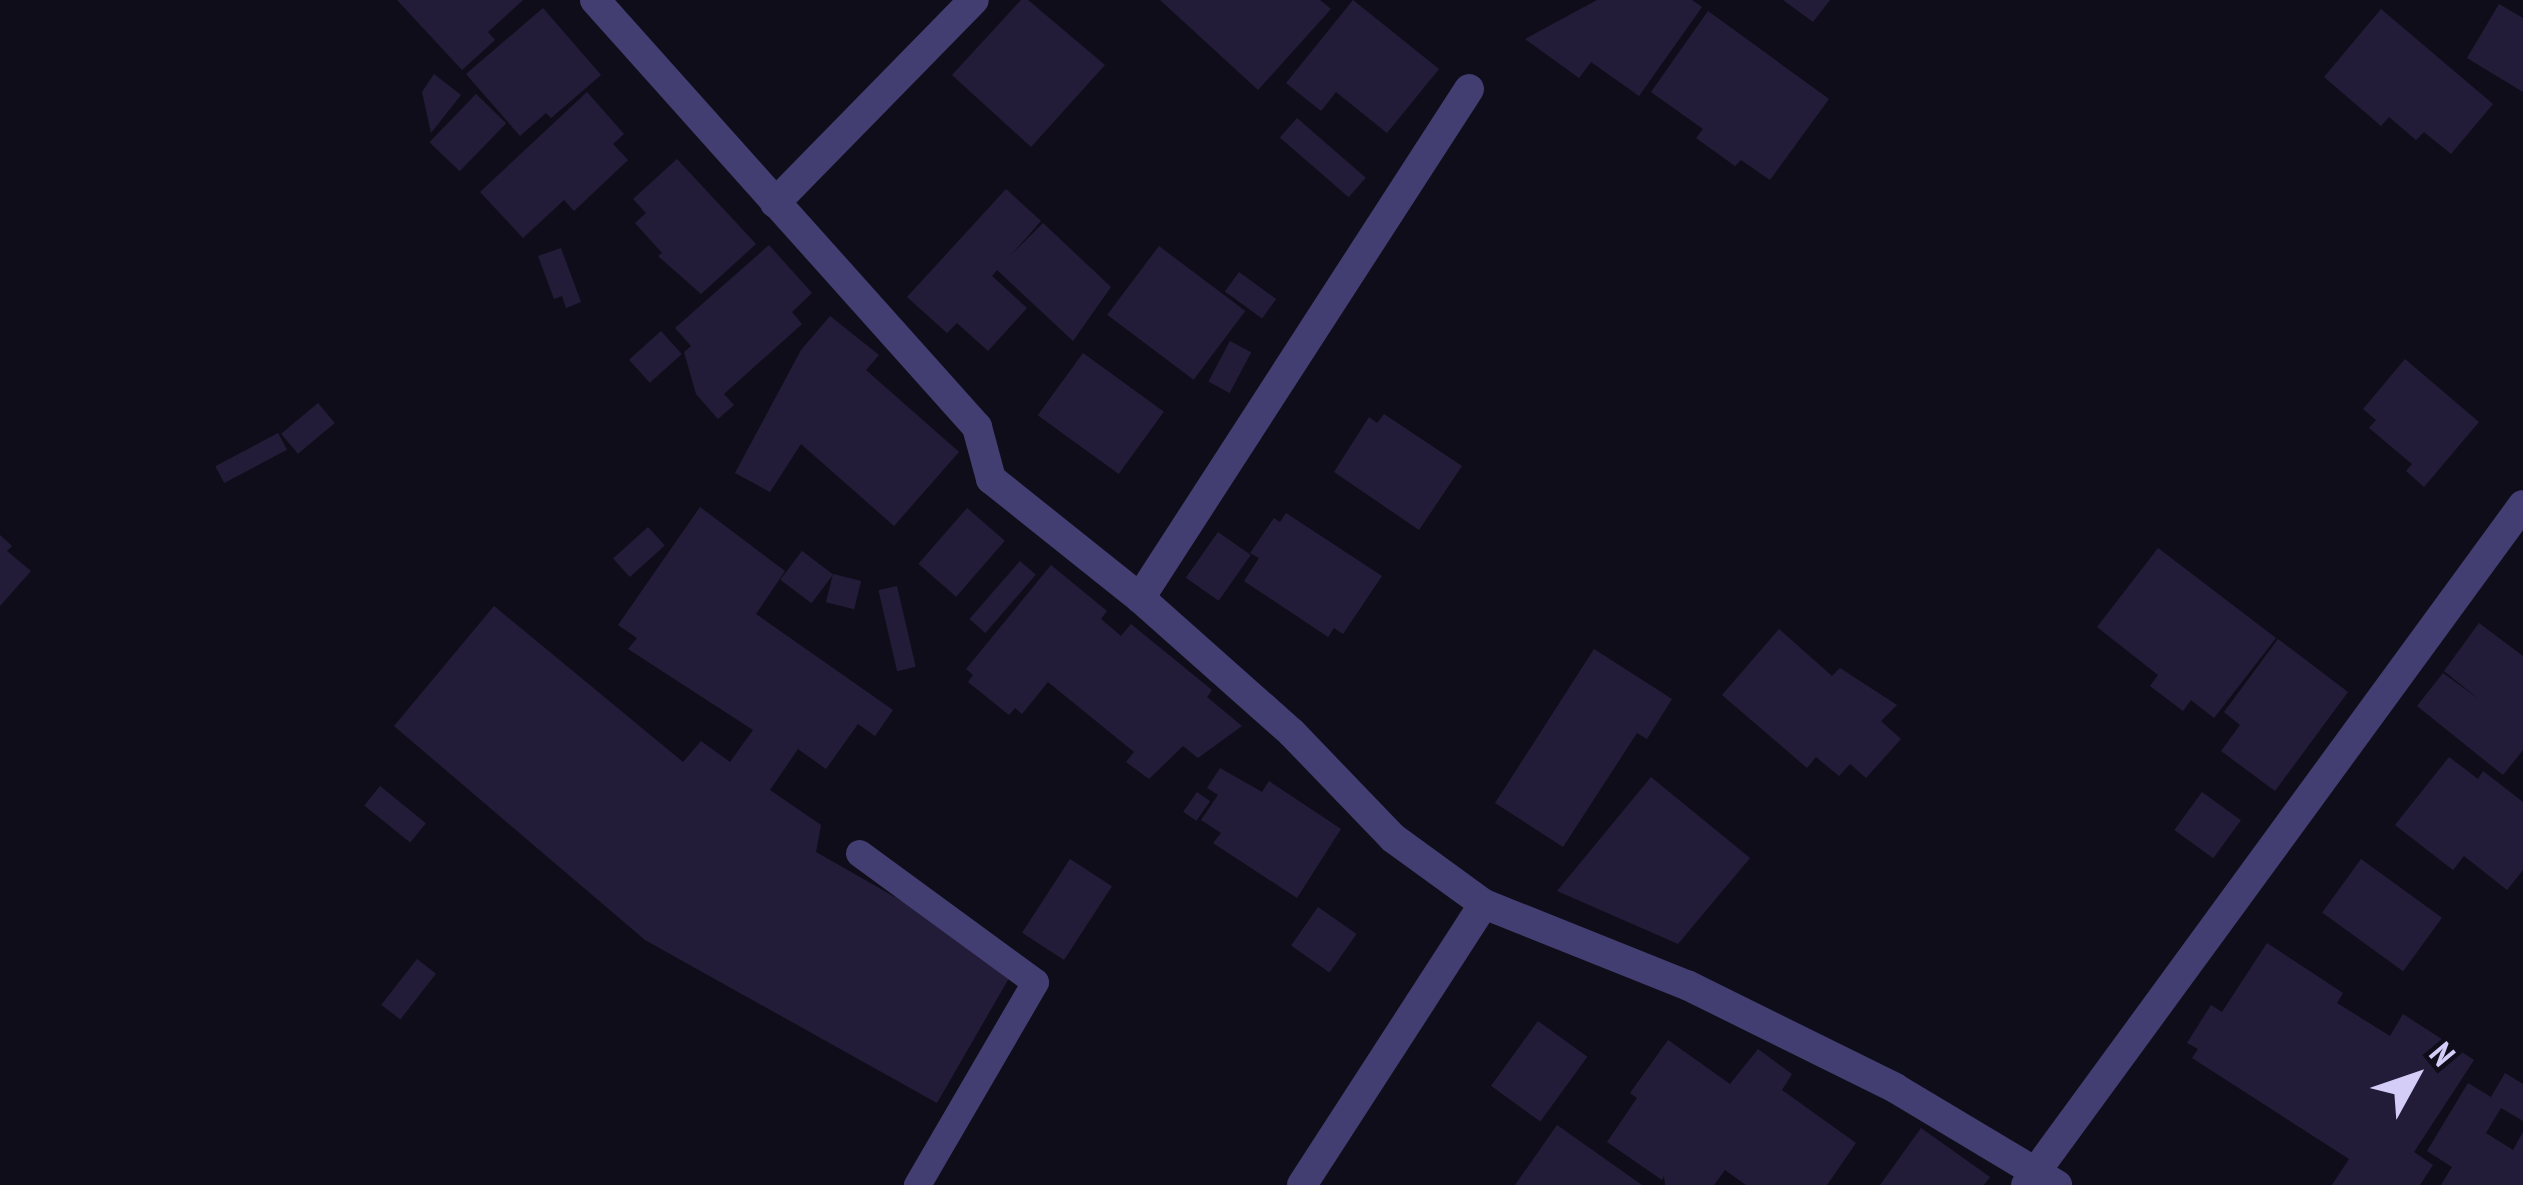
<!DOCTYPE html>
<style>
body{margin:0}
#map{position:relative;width:2523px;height:1185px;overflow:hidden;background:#100d1a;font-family:"PT Sans Narrow",sans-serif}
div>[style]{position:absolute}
.building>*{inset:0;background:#231c38;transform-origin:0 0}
.lane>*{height:27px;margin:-13.5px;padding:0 13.5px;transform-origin:13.5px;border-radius:13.5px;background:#423e72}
.street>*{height:30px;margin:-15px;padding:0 15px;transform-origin:15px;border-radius:15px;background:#423e72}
span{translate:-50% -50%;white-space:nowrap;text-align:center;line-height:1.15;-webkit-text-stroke:12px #100d1a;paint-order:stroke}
.north{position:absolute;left:2355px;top:1017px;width:120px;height:120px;-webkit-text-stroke:9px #100d1a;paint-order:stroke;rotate:50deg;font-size:33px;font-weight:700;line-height:48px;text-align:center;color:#d3cdf8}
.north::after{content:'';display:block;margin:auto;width:42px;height:54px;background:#d3cdf8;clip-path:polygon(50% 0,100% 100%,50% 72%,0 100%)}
</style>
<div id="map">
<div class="building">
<div style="clip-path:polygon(397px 0,523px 0,488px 32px,495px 40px,462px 70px)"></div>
<div style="clip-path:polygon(1021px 0,1028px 0,1105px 65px,1031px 147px,952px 75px)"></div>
<div style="clip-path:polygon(1160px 0,1320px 0,1331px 9px,1258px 90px)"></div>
<div style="clip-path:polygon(1353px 0,1439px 69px,1387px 133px,1336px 92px,1321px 111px,1286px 83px)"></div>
<div style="clip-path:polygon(1597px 0,1692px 0,1702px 7px,1639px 96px,1591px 62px,1579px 78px,1525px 39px)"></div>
<div style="clip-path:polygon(1783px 0,1830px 0,1813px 22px)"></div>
<div style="clip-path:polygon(2499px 4px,2523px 18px,2523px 92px,2467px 58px)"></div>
<div style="clip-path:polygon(543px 8px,601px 75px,551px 118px,546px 113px,520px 136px,466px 74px)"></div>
<div style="clip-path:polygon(2381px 9px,2493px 104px,2451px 154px,2424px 132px,2416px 140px,2389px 117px,2381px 126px,2324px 77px)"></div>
<div style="clip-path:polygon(1708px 11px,1829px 99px,1770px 180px,1741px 160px,1735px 166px,1696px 138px,1703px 129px,1651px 92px)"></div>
<div style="clip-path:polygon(434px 74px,461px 95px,431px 133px,422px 92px)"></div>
<div style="clip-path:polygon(587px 92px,624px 134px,613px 144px,628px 160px,574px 211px,564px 200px,523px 238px,480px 192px)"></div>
<div style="left:476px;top:94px;width:42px;height:67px;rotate:44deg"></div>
<div style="left:1297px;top:118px;width:91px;height:26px;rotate:41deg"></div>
<div style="clip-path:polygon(677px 159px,756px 244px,701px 294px,658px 256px,662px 253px,635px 223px,646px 213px,633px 199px)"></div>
<div style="clip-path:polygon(1006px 189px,1041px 221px,1011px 255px,1043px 223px,1111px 287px,1073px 341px,997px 270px,992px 276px,1027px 308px,988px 351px,957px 323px,947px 333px,907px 297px)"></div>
<div style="clip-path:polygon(769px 245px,812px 293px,792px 312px,802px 324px,724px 394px,734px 405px,718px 419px,696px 394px,684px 352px,691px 346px,675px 328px)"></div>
<div style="left:1159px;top:246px;width:108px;height:86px;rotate:37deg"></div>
<div style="clip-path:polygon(561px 248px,581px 302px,566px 308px,562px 296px,554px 299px,538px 256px)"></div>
<div style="left:1239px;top:272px;width:46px;height:24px;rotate:36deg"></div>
<div style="clip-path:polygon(830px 316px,879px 355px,866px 370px,959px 452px,894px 526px,801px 444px,770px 492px,735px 473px,801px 350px)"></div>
<div style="left:661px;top:331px;width:31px;height:43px;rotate:48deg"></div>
<div style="left:1230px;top:341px;width:24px;height:46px;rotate:28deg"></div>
<div style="left:1083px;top:353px;width:100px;height:77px;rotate:36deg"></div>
<div style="clip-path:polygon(2405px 359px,2479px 422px,2424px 487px,2406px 471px,2412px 464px,2369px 428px,2376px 420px,2363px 409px)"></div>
<div style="left:318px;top:403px;width:26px;height:48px;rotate:50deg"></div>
<div style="clip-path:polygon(1384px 414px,1462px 466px,1419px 530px,1334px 472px,1369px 417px,1377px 423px)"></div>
<div style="left:278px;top:433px;width:19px;height:71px;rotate:62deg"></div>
<div style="clip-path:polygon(700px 507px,785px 571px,756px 614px,893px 710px,875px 736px,858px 724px,826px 769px,798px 749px,770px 790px,821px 825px,816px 852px,1016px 966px,937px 1103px,645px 940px,394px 726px,494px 606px,683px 762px,701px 741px,730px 762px,753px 730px,628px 649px,637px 638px,618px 625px)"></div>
<div style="left:967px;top:508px;width:50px;height:74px;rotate:41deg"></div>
<div style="clip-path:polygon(1286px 513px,1382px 576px,1343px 634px,1334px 628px,1328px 637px,1244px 581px,1259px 558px,1250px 553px,1274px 518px,1280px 522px)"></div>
<div style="left:648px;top:527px;width:25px;height:47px;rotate:48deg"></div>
<div style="left:1218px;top:532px;width:40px;height:56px;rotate:35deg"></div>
<div style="clip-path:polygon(0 535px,12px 546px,7px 551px,31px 571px,0 606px)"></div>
<div style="clip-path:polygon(2158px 548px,2276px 638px,2214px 718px,2191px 700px,2183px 711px,2150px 686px,2158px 675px,2097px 627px)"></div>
<div style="left:802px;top:551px;width:39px;height:36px;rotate:37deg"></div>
<div style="left:1020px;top:561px;width:21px;height:77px;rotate:41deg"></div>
<div style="clip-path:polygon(1051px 565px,1107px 611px,1101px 619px,1121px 636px,1131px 624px,1212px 690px,1207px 697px,1242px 726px,1198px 758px,1183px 746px,1149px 779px,1126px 762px,1134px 752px,1048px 682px,1022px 714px,1015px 708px,1009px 715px,968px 682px,973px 675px,966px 669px)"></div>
<div style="left:833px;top:574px;width:29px;height:29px;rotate:14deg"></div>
<div style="left:897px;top:586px;width:83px;height:19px;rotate:77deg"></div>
<div style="clip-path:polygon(2479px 623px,2523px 656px,2523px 750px,2503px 775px,2417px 706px,2443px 673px,2480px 700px,2444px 671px)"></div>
<div style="clip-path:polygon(1779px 629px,1832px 676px,1840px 668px,1897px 705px,1881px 721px,1901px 739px,1866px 778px,1850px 764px,1839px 776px,1816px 757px,1807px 768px,1722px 695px)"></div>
<div style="clip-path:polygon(2278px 639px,2348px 692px,2275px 791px,2221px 751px,2240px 725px,2224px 712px)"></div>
<div style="clip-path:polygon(1594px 649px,1672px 699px,1647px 739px,1637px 733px,1563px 847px,1495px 803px)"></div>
<div style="clip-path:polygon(2449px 757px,2478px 779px,2483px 771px,2523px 802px,2523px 870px,2507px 890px,2464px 856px,2453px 870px,2395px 825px)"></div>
<div style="clip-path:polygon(1220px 768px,1262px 792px,1269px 781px,1341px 829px,1297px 898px,1213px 843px,1221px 833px,1201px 820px,1218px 795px,1207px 788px)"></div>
<div style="clip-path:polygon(1651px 777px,1750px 858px,1678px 944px,1557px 891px)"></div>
<div style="left:380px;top:786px;width:59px;height:25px;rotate:39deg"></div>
<div style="left:1197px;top:792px;width:16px;height:24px;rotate:35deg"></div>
<div style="left:2202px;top:792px;width:48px;height:47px;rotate:36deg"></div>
<div style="left:1070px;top:859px;width:50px;height:88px;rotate:33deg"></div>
<div style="left:2361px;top:859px;width:100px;height:66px;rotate:36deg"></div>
<div style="left:1318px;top:907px;width:47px;height:47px;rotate:35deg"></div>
<div style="clip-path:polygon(2267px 943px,2343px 993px,2337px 1003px,2390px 1036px,2403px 1014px,2474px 1060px,2414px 1152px,2433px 1165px,2420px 1185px,2332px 1185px,2349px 1159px,2192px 1058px,2198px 1049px,2187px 1043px,2211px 1005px,2222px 1012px)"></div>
<div style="left:417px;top:959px;width:24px;height:58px;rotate:38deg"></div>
<div style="left:1538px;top:1021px;width:61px;height:80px;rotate:36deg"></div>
<div style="clip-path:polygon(1668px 1040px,1730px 1084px,1758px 1049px,1792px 1074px,1782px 1090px,1856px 1143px,1827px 1185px,1746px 1185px,1725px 1170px,1714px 1185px,1665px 1185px,1664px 1176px,1662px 1180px,1607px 1142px,1637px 1098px,1630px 1093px)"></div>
<div style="clip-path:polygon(2505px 1073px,2523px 1084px,2523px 1121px,2501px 1108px,2486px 1133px,2513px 1150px,2523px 1132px,2523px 1185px,2441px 1185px,2452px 1167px,2427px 1151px,2468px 1083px,2491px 1097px)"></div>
<div style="clip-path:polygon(1557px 1125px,1642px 1185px,1515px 1185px)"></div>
<div style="clip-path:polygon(1921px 1128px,1990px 1177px,1984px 1185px,1880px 1185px)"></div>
</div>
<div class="lane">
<div style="left:859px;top:853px;width:218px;rotate:36.2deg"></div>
<div style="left:1035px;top:982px;width:235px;rotate:120.2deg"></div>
</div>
<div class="street">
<div style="left:595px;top:0;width:573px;rotate:48.18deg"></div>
<div style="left:977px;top:427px;width:54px;rotate:74.9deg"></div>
<div style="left:991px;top:479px;width:191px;rotate:38.6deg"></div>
<div style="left:1140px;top:598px;width:202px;rotate:41.6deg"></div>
<div style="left:1291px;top:732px;width:147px;rotate:46.1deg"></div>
<div style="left:1393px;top:838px;width:112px;rotate:36deg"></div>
<div style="left:1484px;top:904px;width:219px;rotate:21.8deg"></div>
<div style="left:1687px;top:985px;width:232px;rotate:26.3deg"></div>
<div style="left:1895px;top:1088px;width:189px;rotate:30.9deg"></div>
<div style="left:775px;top:203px;width:284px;rotate:-45.6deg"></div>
<div style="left:1140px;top:598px;width:606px;rotate:-57.12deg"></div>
<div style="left:1302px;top:1185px;width:335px;rotate:-57.1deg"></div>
<div style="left:2026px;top:1185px;width:842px;rotate:-53.84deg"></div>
</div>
<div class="north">N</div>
</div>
